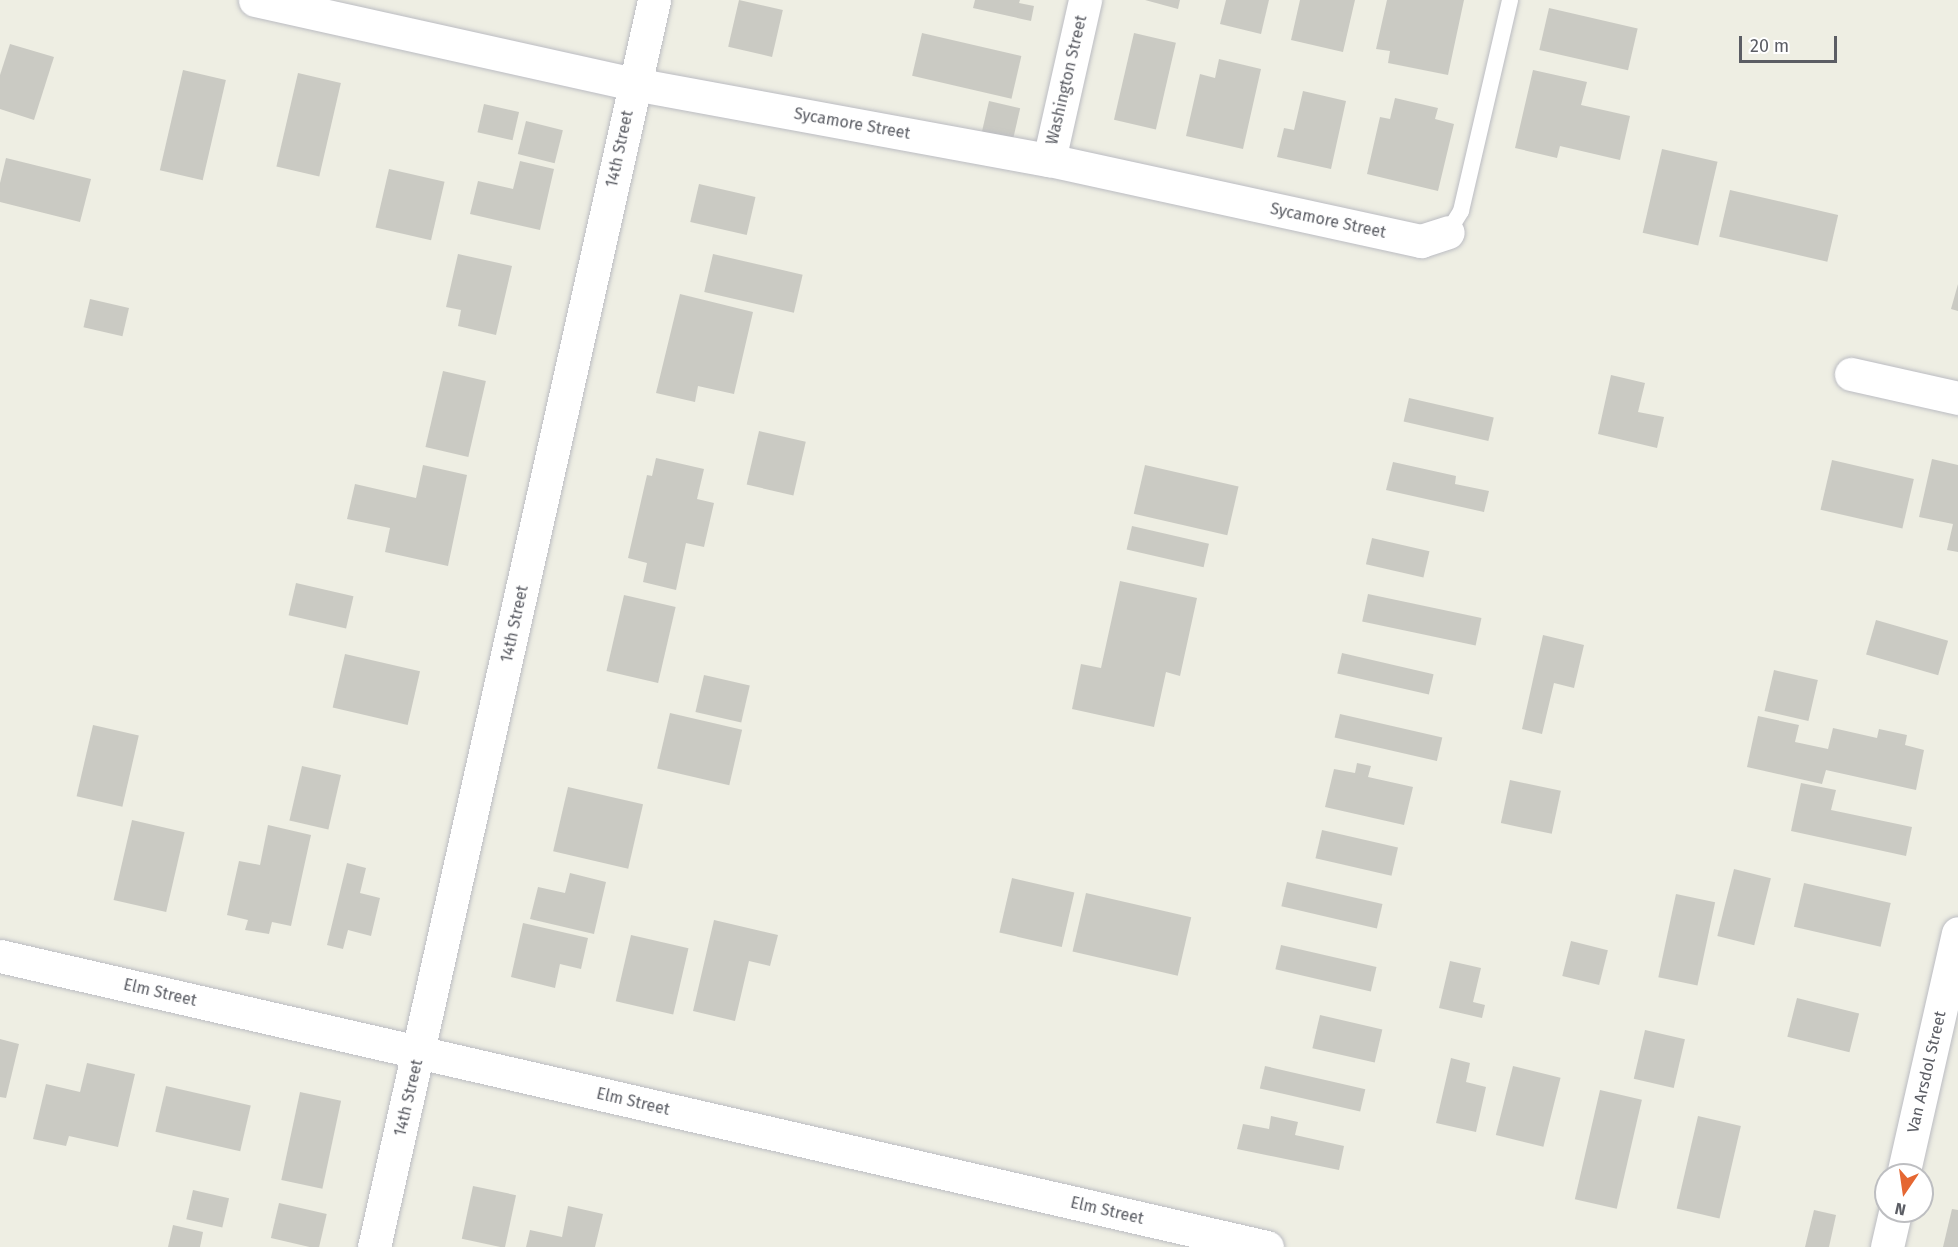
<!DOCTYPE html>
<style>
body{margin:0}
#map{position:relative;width:1958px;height:1247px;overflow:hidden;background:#eeeee3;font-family:"Fira Sans",sans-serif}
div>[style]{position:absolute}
.building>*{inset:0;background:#cacac3;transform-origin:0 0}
.roads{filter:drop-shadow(0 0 2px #bbbcc2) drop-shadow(0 0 2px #bbbcc2)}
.service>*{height:16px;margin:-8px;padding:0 8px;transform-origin:8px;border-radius:8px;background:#fff}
.minor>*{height:33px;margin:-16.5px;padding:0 16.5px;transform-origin:16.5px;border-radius:16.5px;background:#fff}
.secondary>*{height:33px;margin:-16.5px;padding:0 16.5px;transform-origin:16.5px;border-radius:16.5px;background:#fff}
span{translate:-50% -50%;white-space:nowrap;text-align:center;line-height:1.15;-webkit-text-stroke:4.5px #fff;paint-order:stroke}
.street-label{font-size:16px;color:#5b5d64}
.north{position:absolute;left:1874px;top:1163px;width:60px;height:60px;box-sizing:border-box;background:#fff;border:2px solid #bdbec1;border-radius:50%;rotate:193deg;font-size:16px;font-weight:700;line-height:24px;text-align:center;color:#5b5d64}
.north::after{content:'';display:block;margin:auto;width:21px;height:27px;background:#e56732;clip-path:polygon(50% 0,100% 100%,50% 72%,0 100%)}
.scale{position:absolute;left:1739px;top:36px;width:98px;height:27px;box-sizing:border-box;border:3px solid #5b5d64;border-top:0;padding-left:8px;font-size:18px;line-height:21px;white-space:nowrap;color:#5b5d64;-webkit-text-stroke:4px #fff;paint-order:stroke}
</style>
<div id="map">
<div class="building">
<div style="left:739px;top:0;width:45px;height:48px;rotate:13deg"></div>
<div style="clip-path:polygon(975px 0,1020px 0,1019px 3px,1034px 6px,1031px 21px,973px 8px)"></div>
<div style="clip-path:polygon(1145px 0,1180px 0,1178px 9px)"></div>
<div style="clip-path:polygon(1226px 0,1269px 0,1261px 34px,1220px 24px)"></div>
<div style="clip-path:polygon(1300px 0,1355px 0,1343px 52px,1291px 40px)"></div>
<div style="clip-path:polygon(1387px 0,1464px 0,1448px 75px,1388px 63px,1390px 51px,1376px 49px)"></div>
<div style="left:1549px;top:8px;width:91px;height:43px;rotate:13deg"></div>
<div style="left:922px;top:33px;width:102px;height:44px;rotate:13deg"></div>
<div style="left:1134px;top:33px;width:43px;height:89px;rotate:13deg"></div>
<div style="clip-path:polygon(10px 44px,54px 57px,34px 120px,0 109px,0 75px)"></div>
<div style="clip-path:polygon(1219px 59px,1261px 69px,1243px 149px,1186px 136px,1200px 74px,1215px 78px)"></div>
<div style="left:183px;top:70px;width:44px;height:103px;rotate:13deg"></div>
<div style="clip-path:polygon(1533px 70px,1587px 82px,1581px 105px,1630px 116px,1620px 160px,1560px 146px,1557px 158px,1515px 148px)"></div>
<div style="left:298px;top:73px;width:44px;height:96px;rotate:13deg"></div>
<div style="clip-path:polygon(1303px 91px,1346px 101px,1331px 169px,1277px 157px,1284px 128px,1294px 130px)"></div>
<div style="clip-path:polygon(1395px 98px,1438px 108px,1435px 119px,1454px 124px,1438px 191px,1367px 174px,1380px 117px,1390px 119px)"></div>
<div style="left:989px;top:101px;width:32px;height:32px;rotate:13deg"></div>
<div style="left:484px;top:104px;width:36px;height:29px;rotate:13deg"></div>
<div style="left:526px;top:121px;width:38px;height:34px;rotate:14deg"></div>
<div style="left:1662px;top:149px;width:57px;height:86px;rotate:13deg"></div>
<div style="clip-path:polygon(6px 158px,91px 179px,80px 222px,0 202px,0 183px)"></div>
<div style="clip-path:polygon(520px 161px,554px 169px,540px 230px,470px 214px,478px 181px,513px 189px)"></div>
<div style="left:389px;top:169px;width:57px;height:60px;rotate:13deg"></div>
<div style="left:699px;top:184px;width:58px;height:39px;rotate:13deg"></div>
<div style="left:1730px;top:190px;width:111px;height:48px;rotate:13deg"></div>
<div style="clip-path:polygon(458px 254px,512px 266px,496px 335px,458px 326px,461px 310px,446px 307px)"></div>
<div style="left:713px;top:254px;width:92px;height:39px;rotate:13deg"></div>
<div style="clip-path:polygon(1958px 284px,1958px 311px,1951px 309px)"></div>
<div style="clip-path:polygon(680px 294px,753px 312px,734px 394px,698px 386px,695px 402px,656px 393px)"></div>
<div style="left:90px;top:299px;width:40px;height:29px;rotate:13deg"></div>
<div style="left:443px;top:371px;width:44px;height:78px;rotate:13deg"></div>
<div style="clip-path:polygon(1611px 375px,1645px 383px,1638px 412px,1664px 417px,1657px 448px,1598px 434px)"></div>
<div style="left:1409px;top:398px;width:87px;height:24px;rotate:13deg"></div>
<div style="left:759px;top:431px;width:48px;height:55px;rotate:13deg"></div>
<div style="clip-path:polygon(656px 458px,704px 469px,697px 499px,714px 503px,704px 547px,686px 543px,676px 590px,643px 582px,647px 563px,628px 558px,647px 475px,652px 476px)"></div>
<div style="clip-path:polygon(1932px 459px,1958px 465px,1958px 552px,1947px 550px,1953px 524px,1919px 517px)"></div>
<div style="left:1832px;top:460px;width:84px;height:51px;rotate:13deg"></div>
<div style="clip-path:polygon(1393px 462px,1456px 476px,1455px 484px,1489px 491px,1484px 512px,1386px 490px)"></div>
<div style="clip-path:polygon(423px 465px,467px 475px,448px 566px,385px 552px,390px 528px,347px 519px,355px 484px,416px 498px)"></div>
<div style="left:1145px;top:465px;width:96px;height:50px;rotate:13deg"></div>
<div style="left:1132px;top:526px;width:79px;height:24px;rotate:13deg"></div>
<div style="left:1372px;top:538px;width:59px;height:27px;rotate:13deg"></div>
<div style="clip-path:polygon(1120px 581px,1197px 598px,1180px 676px,1166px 672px,1154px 727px,1072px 709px,1081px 664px,1101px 668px)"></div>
<div style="left:296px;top:583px;width:59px;height:33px;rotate:13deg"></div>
<div style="left:1368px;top:594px;width:116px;height:28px;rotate:12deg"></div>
<div style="left:624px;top:595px;width:53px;height:78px;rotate:13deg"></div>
<div style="left:1876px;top:620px;width:75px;height:36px;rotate:16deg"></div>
<div style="clip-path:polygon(1543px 635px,1584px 645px,1574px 688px,1554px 683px,1542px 734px,1522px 729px)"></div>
<div style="left:1342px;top:653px;width:94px;height:21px;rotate:13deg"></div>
<div style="left:345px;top:654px;width:77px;height:55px;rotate:13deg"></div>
<div style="left:1774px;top:670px;width:45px;height:42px;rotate:13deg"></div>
<div style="left:704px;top:675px;width:47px;height:38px;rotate:13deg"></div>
<div style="left:670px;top:713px;width:74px;height:57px;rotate:13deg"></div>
<div style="left:1340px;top:714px;width:105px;height:24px;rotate:13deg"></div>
<div style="clip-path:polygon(1758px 716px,1799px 725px,1795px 742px,1828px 749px,1833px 728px,1877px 738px,1879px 729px,1907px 735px,1905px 745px,1924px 750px,1916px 790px,1826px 770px,1822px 784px,1747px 767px)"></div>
<div style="left:93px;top:725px;width:47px;height:73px;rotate:13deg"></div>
<div style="clip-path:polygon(1357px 763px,1371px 766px,1368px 777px,1413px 787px,1404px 825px,1325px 807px,1334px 769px,1355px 773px)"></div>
<div style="left:302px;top:766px;width:40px;height:56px;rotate:13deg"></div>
<div style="left:1510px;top:780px;width:52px;height:44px;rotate:12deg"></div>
<div style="clip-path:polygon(1801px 783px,1836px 790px,1831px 810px,1912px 827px,1906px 856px,1791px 831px)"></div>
<div style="left:568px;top:787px;width:77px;height:66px;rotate:13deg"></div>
<div style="left:132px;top:820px;width:54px;height:82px;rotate:13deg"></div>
<div style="clip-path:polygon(268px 825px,311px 835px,291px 926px,272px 922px,269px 934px,245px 930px,248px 920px,227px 915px,239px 861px,260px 865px)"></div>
<div style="left:1322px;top:830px;width:78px;height:29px;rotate:13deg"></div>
<div style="clip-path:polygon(347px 863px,366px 868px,360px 893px,380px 898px,371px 936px,348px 930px,343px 949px,327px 945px)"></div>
<div style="left:1734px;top:869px;width:38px;height:69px;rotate:14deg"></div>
<div style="clip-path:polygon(570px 873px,606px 882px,594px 934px,530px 919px,538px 887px,565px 893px)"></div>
<div style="left:1012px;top:878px;width:64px;height:56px;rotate:13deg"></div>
<div style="left:1287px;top:882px;width:98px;height:25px;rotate:13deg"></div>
<div style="left:1804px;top:883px;width:89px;height:45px;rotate:13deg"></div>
<div style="left:1086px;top:893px;width:108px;height:60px;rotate:13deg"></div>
<div style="left:1676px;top:894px;width:40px;height:85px;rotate:12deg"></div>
<div style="clip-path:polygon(714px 920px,778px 935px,770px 966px,749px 961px,735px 1021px,693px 1011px)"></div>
<div style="clip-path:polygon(523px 923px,588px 938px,581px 969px,560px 964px,555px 988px,511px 977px)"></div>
<div style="left:631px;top:935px;width:59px;height:68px;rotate:13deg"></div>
<div style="left:1571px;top:941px;width:38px;height:36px;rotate:14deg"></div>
<div style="left:1281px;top:945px;width:98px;height:25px;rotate:13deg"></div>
<div style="clip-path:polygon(1450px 961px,1481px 968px,1473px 1002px,1485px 1005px,1482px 1018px,1439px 1008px)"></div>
<div style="left:1797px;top:998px;width:64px;height:40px;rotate:14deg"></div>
<div style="left:1320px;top:1015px;width:64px;height:34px;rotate:13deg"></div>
<div style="left:1645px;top:1030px;width:41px;height:50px;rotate:13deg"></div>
<div style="clip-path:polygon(0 1039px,19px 1044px,6px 1098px,0 1097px)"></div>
<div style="clip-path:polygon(1451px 1058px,1470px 1063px,1466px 1082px,1486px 1087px,1476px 1132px,1436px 1123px)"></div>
<div style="clip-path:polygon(87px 1063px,135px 1074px,118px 1147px,69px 1136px,66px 1146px,33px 1139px,46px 1084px,80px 1092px)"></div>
<div style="left:1265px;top:1066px;width:103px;height:23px;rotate:13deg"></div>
<div style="left:1513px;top:1066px;width:49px;height:71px;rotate:14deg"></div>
<div style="left:166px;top:1086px;width:87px;height:47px;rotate:13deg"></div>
<div style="left:1600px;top:1090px;width:43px;height:112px;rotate:13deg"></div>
<div style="left:300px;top:1092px;width:42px;height:90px;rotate:12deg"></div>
<div style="clip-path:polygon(1271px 1116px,1298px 1122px,1295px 1135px,1344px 1146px,1339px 1170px,1237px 1149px,1243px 1124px,1269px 1129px)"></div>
<div style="left:1698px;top:1116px;width:44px;height:95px;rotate:13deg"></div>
<div style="left:473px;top:1186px;width:44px;height:54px;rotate:12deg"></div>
<div style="left:193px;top:1190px;width:37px;height:30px;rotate:13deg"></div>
<div style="left:279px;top:1203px;width:49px;height:36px;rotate:13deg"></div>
<div style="clip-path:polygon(568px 1206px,603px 1214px,595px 1247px,526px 1247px,530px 1230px,562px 1237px)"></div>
<div style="clip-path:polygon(1952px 1209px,1958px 1210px,1958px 1247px,1943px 1247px)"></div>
<div style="clip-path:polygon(1814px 1210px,1836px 1215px,1829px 1247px,1805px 1247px)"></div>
<div style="clip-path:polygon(173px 1225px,203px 1232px,200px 1247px,168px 1247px)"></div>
</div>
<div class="roads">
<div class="service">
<div style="left:1448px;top:232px;width:25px;rotate:-58deg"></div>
<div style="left:1461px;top:211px;width:217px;rotate:-76.9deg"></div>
</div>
<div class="minor">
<div style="left:255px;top:0;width:388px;rotate:12.5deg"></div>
<div style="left:634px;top:84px;width:422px;rotate:10.4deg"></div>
<div style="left:1049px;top:160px;width:381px;rotate:12.3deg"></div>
<div style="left:1421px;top:241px;width:28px;rotate:-18deg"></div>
<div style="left:1049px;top:160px;width:164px;rotate:-77.3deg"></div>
<div style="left:1851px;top:374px;width:110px;rotate:12.6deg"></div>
<div style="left:1903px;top:1175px;width:248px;rotate:-77.2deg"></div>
<div style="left:374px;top:1247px;width:1278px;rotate:-77.34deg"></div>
<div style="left:1887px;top:1247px;width:37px;rotate:-77deg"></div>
</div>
<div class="secondary">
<div style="left:0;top:956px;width:1300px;rotate:12.94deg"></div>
</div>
</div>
<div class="street-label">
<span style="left:1067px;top:80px;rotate:-77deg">Washington Street</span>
<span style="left:852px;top:124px;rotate:10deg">Sycamore Street</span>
<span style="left:620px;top:149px;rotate:-78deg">14th Street</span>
<span style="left:1328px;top:221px;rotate:12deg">Sycamore Street</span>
<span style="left:515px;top:624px;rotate:-78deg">14th Street</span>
<span style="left:160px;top:993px;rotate:13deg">Elm Street</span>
<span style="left:1927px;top:1072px;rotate:-77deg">Van Arsdol Street</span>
<span style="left:409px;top:1098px;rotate:-77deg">14th Street</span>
<span style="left:633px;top:1102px;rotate:13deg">Elm Street</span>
<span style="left:1107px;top:1211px;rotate:13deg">Elm Street</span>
</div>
<div class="north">N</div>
<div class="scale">20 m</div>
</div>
